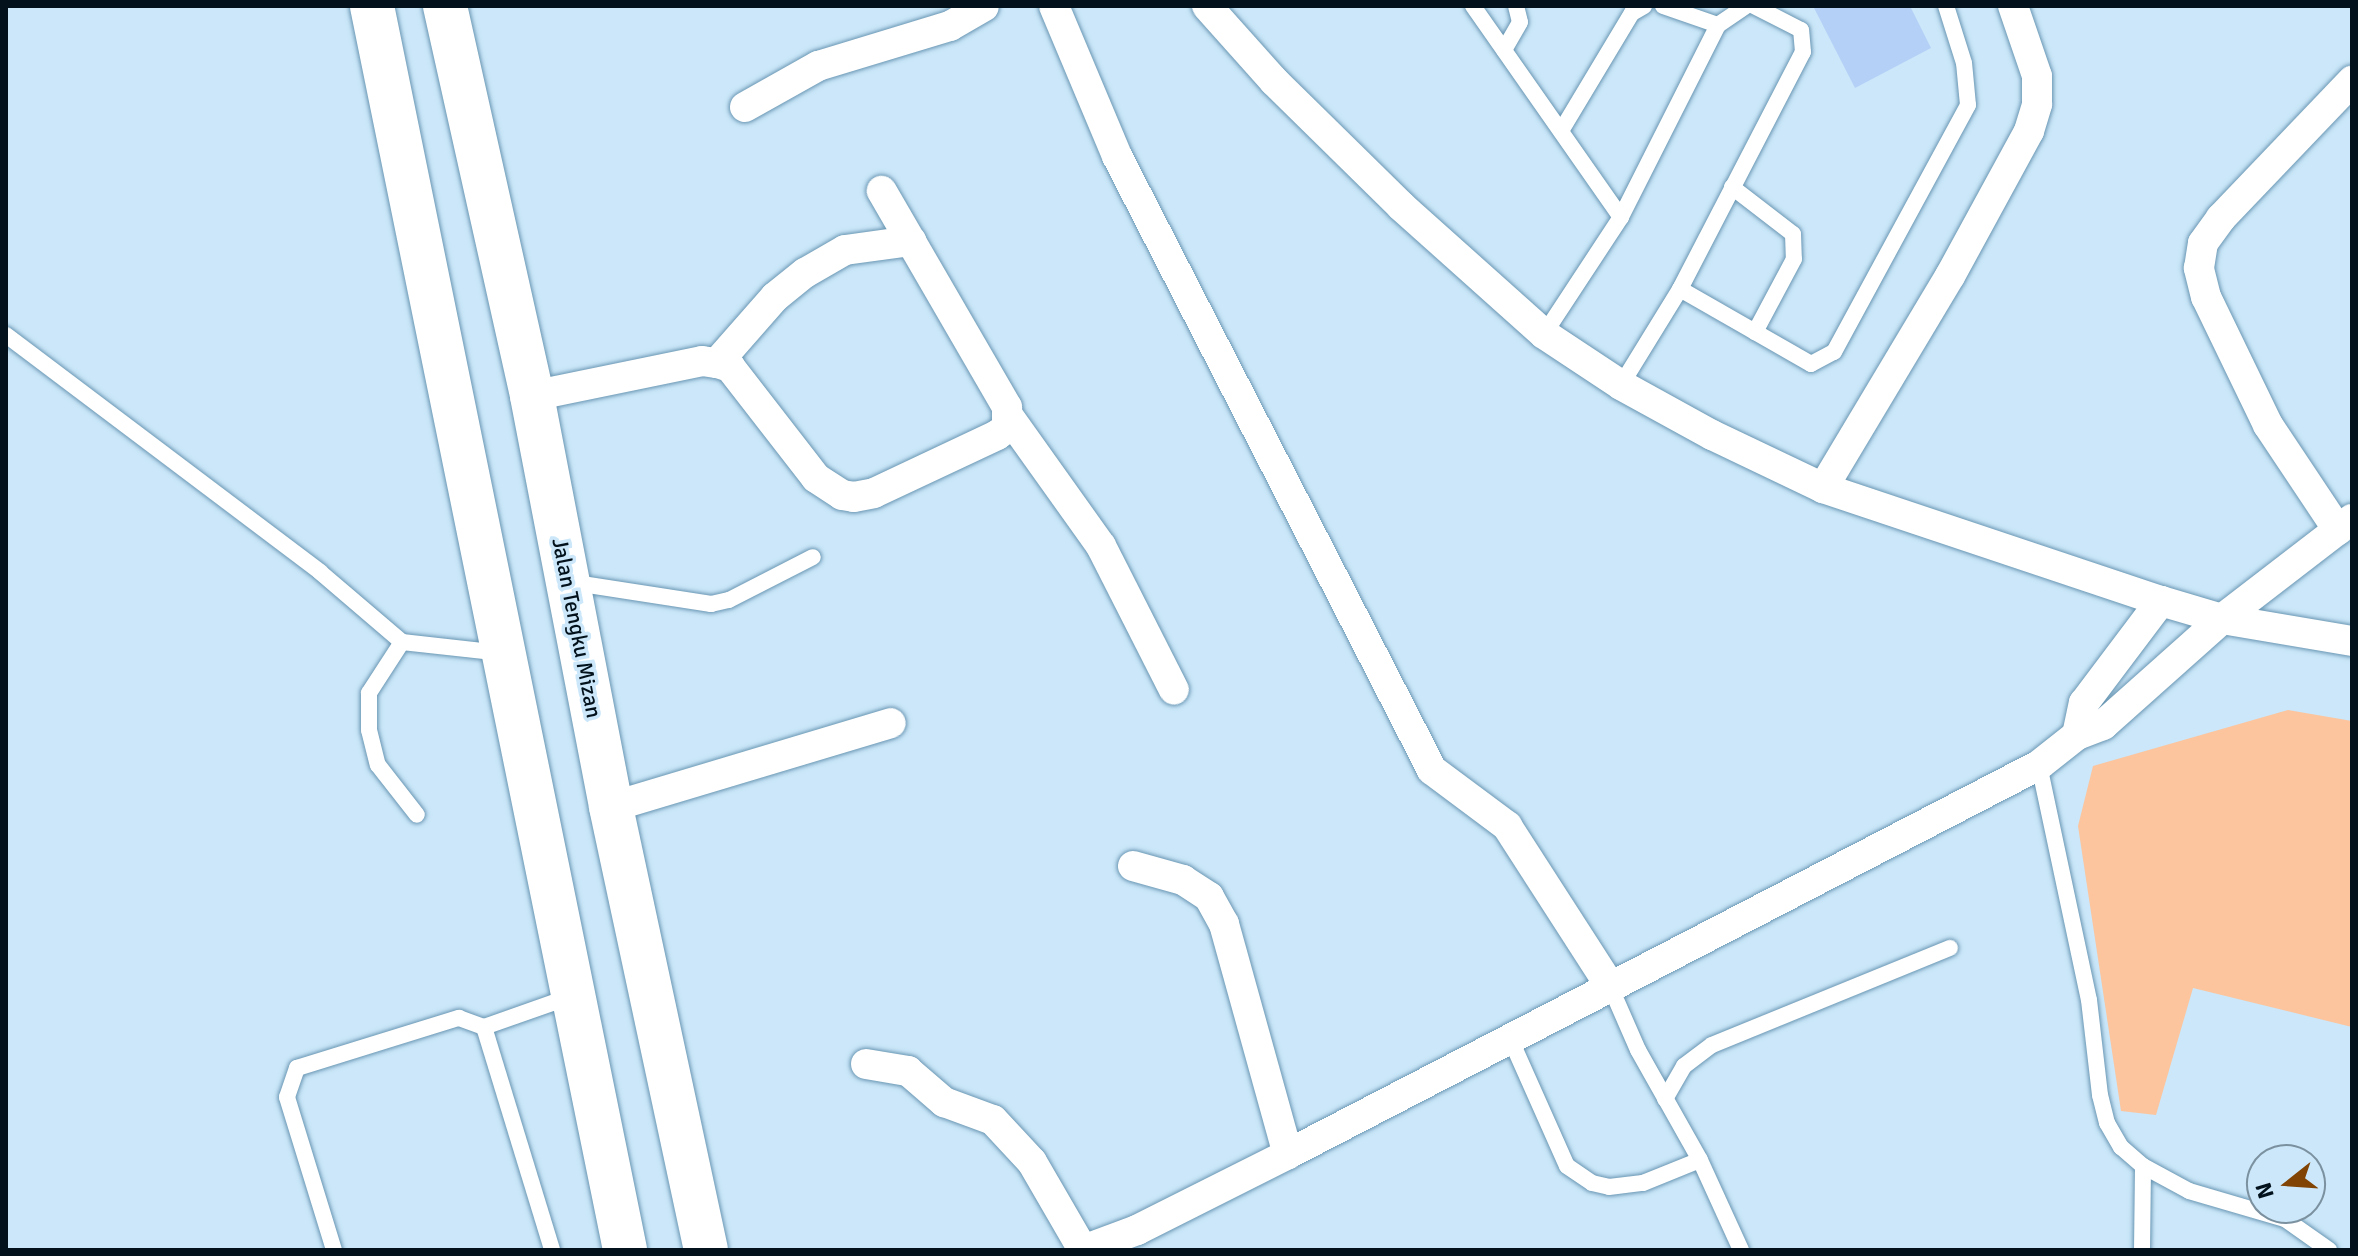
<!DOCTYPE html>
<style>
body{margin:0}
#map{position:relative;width:2358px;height:1256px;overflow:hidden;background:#cbe7f9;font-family:Signika,sans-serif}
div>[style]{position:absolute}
.green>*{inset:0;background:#fcc59e}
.building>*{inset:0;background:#b4d0f7}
.roads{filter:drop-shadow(0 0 2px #6996b3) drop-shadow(0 0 2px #6996b3)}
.service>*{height:16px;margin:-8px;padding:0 8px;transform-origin:8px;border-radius:8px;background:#fff}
.minor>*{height:30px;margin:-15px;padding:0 15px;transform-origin:15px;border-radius:15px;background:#fff}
.trunk>*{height:44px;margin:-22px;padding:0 22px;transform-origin:22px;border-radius:22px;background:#fff}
span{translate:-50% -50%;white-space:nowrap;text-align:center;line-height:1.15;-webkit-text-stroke:7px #cbe7f9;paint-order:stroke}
.street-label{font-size:22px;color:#02111b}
.frame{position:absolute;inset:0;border:8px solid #02111b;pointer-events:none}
.north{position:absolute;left:2246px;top:1144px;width:80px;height:80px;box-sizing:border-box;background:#cbe7f9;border:2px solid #7b91a0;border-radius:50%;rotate:253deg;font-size:22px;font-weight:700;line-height:32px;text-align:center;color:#02111b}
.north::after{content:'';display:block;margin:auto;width:28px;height:36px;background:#824405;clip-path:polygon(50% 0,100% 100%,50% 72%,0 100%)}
</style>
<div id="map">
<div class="green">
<div style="clip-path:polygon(2288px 710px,2352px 721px,2352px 1027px,2193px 988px,2156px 1115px,2121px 1111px,2078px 826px,2093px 766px)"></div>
</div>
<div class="building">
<div style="clip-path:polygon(1813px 6px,1910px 6px,1931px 48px,1855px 88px)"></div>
</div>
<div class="roads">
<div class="service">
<div style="left:1473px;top:6px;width:258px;rotate:55deg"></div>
<div style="left:1621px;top:217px;width:140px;rotate:123.3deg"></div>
<div style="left:1663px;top:6px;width:58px;rotate:19.1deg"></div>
<div style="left:1504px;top:50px;width:32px;rotate:-60deg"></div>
<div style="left:1520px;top:22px;width:16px;rotate:-104deg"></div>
<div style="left:1561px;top:131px;width:138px;rotate:-59deg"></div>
<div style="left:1632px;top:13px;width:14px;rotate:-30deg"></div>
<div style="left:1732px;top:187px;width:77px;rotate:37.6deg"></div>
<div style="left:1793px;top:234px;width:25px;rotate:88deg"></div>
<div style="left:1794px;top:259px;width:83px;rotate:118.1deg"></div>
<div style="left:1621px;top:217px;width:215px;rotate:-63.2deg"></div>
<div style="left:1718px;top:25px;width:34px;rotate:-34deg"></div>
<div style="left:1680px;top:289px;width:267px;rotate:-62.6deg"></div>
<div style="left:1803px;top:52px;width:22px;rotate:-95deg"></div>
<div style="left:1801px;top:30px;width:53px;rotate:-152.9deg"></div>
<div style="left:6px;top:335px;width:393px;rotate:37deg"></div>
<div style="left:320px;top:572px;width:108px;rotate:40.5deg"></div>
<div style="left:402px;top:642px;width:101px;rotate:6.3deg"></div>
<div style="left:1621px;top:385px;width:113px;rotate:-58.4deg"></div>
<div style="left:1680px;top:289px;width:151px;rotate:29.8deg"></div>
<div style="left:1811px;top:364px;width:26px;rotate:-28deg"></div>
<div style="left:1834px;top:352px;width:281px;rotate:-61.5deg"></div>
<div style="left:1968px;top:105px;width:42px;rotate:-95.4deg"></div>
<div style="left:1964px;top:63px;width:60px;rotate:-107.5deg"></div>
<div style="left:569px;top:582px;width:144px;rotate:8.8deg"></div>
<div style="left:711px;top:604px;width:18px;rotate:-13deg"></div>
<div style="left:729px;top:600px;width:94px;rotate:-27.1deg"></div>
<div style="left:402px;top:642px;width:61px;rotate:122.9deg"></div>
<div style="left:369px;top:693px;width:37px;rotate:90deg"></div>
<div style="left:369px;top:730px;width:36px;rotate:76deg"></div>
<div style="left:378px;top:765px;width:63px;rotate:52deg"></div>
<div style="left:2039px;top:765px;width:240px;rotate:78deg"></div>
<div style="left:2089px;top:1000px;width:96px;rotate:83.4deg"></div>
<div style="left:2100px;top:1095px;width:29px;rotate:76deg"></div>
<div style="left:2107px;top:1123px;width:28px;rotate:60deg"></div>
<div style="left:2121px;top:1147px;width:29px;rotate:41deg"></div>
<div style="left:2143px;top:1166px;width:52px;rotate:28.5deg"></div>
<div style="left:2189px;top:1191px;width:100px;rotate:16.3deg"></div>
<div style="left:2285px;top:1219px;width:54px;rotate:35.2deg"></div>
<div style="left:484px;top:1027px;width:233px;rotate:73deg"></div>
<div style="left:1510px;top:1038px;width:140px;rotate:66deg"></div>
<div style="left:1567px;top:1166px;width:30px;rotate:34deg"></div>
<div style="left:1592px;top:1183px;width:17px;rotate:13deg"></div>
<div style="left:1609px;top:1187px;width:34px;rotate:-7deg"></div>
<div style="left:1643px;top:1183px;width:61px;rotate:-22deg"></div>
<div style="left:1700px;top:1160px;width:126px;rotate:-119.4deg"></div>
<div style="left:1638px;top:1050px;width:70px;rotate:-113.6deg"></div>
<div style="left:1665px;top:1099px;width:38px;rotate:-60deg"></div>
<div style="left:1684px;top:1066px;width:35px;rotate:-37deg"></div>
<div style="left:1712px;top:1045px;width:257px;rotate:-22.2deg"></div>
<div style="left:1700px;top:1160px;width:99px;rotate:65.5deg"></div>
<div style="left:334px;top:1250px;width:160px;rotate:-107.1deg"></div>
<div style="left:287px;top:1097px;width:31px;rotate:-71deg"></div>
<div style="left:297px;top:1068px;width:170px;rotate:-17.2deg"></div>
<div style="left:459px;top:1018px;width:27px;rotate:20deg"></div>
<div style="left:484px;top:1027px;width:93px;rotate:-19.4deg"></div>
<div style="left:2142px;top:1250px;width:84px;rotate:-89.3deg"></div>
</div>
<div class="minor">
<div style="left:1054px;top:6px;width:163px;rotate:67.2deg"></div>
<div style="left:1117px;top:156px;width:690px;rotate:62.84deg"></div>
<div style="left:1432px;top:770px;width:94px;rotate:36.7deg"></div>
<div style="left:1507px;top:826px;width:190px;rotate:57.2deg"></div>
<div style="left:1207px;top:6px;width:101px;rotate:48.2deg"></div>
<div style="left:1274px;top:81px;width:178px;rotate:44.5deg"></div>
<div style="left:1401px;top:206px;width:192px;rotate:41.8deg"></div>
<div style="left:1544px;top:334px;width:92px;rotate:33.5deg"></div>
<div style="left:1621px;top:385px;width:104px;rotate:28.8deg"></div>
<div style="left:1712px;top:435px;width:123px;rotate:25.5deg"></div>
<div style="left:1823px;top:488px;width:356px;rotate:18.5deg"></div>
<div style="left:2161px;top:601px;width:64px;rotate:16.4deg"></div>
<div style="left:2222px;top:619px;width:132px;rotate:9.6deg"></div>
<div style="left:745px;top:107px;width:84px;rotate:-29.3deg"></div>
<div style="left:818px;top:66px;width:138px;rotate:-16.9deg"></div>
<div style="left:950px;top:26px;width:39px;rotate:-30deg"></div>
<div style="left:717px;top:363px;width:88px;rotate:-48.7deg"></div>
<div style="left:775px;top:297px;width:38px;rotate:-39deg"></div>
<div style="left:805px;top:273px;width:46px;rotate:-29.9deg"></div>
<div style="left:845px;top:250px;width:67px;rotate:-7.8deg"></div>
<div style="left:532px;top:396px;width:174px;rotate:-11.6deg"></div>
<div style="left:702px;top:361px;width:15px;rotate:8deg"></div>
<div style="left:717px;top:363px;width:14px;rotate:17deg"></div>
<div style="left:730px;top:367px;width:140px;rotate:52.2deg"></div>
<div style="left:816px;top:478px;width:31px;rotate:33deg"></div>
<div style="left:842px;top:495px;width:12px;rotate:9deg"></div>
<div style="left:854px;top:497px;width:20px;rotate:-11deg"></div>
<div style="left:874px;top:493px;width:136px;rotate:-25.2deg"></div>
<div style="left:997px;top:435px;width:12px;rotate:-35deg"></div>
<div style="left:1007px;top:428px;width:21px;rotate:-90deg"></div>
<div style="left:1007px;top:407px;width:250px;rotate:-120.1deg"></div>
<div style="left:1009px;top:417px;width:158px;rotate:54.5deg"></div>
<div style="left:1101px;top:546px;width:161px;rotate:63.1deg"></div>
<div style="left:1823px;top:488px;width:247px;rotate:-59.1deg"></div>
<div style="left:1950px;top:276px;width:165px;rotate:-61.4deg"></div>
<div style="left:2029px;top:131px;width:28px;rotate:-73deg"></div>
<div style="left:2037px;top:104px;width:28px;rotate:-90deg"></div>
<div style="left:2037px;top:76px;width:74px;rotate:-108.9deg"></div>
<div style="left:2338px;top:530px;width:126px;rotate:-123.7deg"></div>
<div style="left:2268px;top:425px;width:142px;rotate:-115.8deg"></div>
<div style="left:2206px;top:297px;width:30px;rotate:-104deg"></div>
<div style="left:2199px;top:268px;width:25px;rotate:-81deg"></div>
<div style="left:2203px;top:243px;width:31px;rotate:-54deg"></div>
<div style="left:2221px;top:218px;width:190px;rotate:-46.3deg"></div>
<div style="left:2077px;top:735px;width:33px;rotate:-78deg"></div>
<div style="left:2084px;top:703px;width:128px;rotate:-53deg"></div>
<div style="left:611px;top:807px;width:292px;rotate:-16.7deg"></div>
<div style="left:1133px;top:866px;width:52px;rotate:15.6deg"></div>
<div style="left:1183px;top:880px;width:31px;rotate:33deg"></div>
<div style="left:1209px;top:897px;width:31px;rotate:61deg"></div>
<div style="left:1224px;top:924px;width:239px;rotate:74.5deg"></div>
<div style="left:866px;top:1064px;width:43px;rotate:9.5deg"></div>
<div style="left:908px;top:1071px;width:48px;rotate:40.7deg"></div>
<div style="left:944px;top:1102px;width:52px;rotate:20.2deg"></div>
<div style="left:993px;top:1120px;width:57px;rotate:47.1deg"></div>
<div style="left:1032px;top:1162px;width:102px;rotate:59.9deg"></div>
<div style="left:1083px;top:1250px;width:58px;rotate:-20.3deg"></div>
<div style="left:1137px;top:1230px;width:169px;rotate:-26.7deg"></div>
<div style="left:1288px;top:1154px;width:846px;rotate:-27.38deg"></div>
<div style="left:2039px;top:765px;width:48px;rotate:-38.3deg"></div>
<div style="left:2077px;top:735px;width:28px;rotate:-21deg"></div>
<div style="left:2103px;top:725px;width:159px;rotate:-41.7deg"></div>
<div style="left:2222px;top:619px;width:164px;rotate:-37.6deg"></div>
</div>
<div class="trunk">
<div style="left:372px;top:6px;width:1269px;rotate:78.5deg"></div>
<div style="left:445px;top:6px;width:400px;rotate:77.4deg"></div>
<div style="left:532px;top:396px;width:419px;rotate:79.1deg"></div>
<div style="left:611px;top:807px;width:453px;rotate:77.9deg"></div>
</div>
</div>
<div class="street-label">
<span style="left:577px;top:628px;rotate:79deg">Jalan Tengku Mizan</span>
</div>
<div class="frame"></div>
<div class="north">N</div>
</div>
